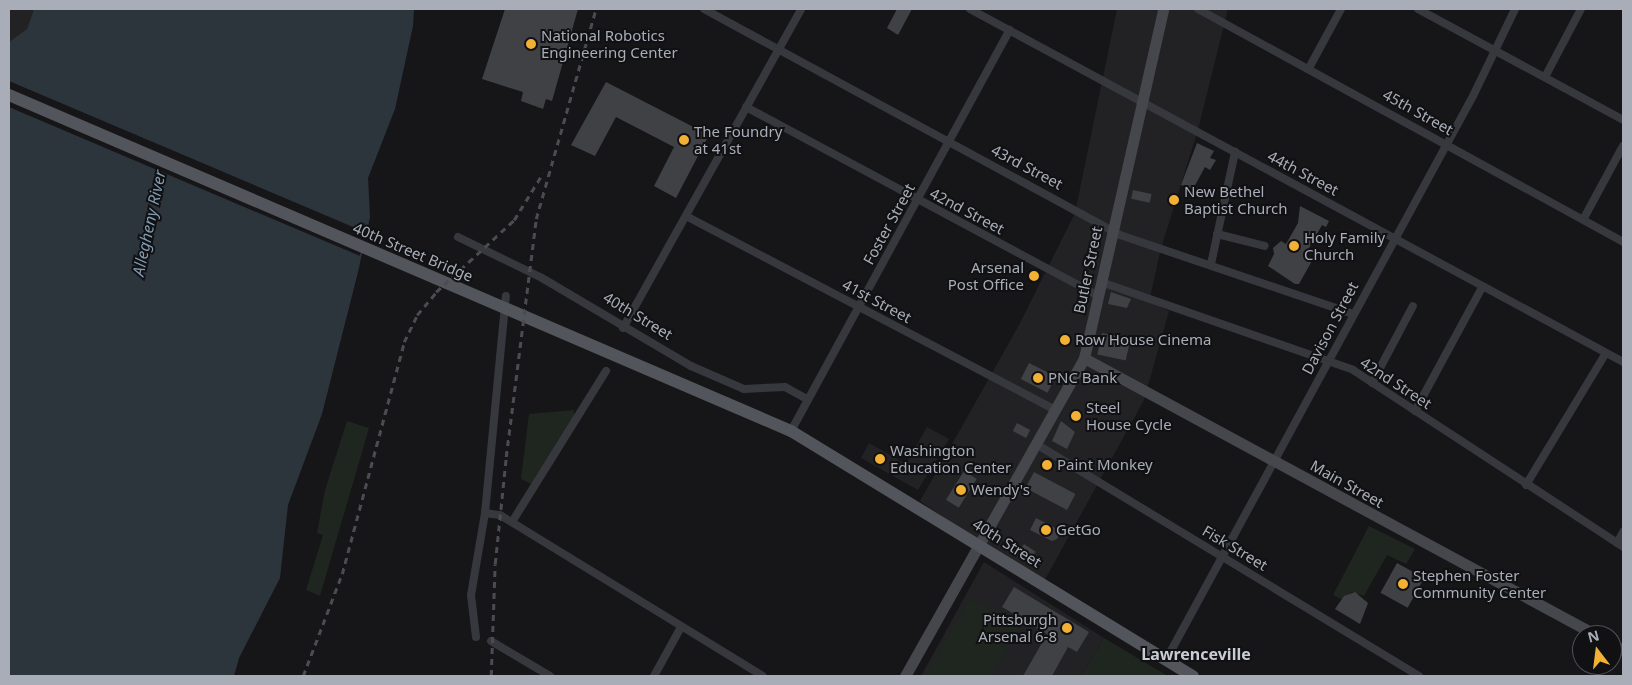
<!DOCTYPE html>
<style>
body{margin:0}
#map{position:relative;width:1632px;height:685px;overflow:hidden;background:#161618;font-family:"Noto Sans",sans-serif}
div>[style]{position:absolute}
.built>*{inset:0;background:#222225}
.green>*{inset:0;background:#1e261f}
.water>*{inset:0;background:#2c353c}
.pier>*{inset:0;background:#161618;transform-origin:0 0}
.building>*{inset:0;background:#404145;transform-origin:0 0}
.street>*{height:8px;margin:-4px;padding:0 4px;transform-origin:4px;border-radius:4px;background:#37383d}
.secondary>*{height:11px;margin:-5.5px;padding:0 5.5px;transform-origin:5.5px;border-radius:5.5px;background:#45474d}
.primary>*{height:12px;margin:-6px;padding:0 6px;transform-origin:6px;border-radius:6px;background:#53555c}
.rail>*{height:2.5px;margin-top:-1.25px;transform-origin:0;background:repeating-linear-gradient(90deg,#4a4c52 0 6px,transparent 0 11px)}
.dots>*{width:14px;height:14px;translate:-50% -50%;box-sizing:border-box;border:2px solid #111113;border-radius:50%}
span{translate:-50% -50%;white-space:nowrap;text-align:center;line-height:1.15;-webkit-text-stroke:4px #111113;paint-order:stroke}
.poi-label{font-size:15px;color:#a8adb8}
.left{translate:0 -50%;text-align:left}
.right{translate:-100% -50%;text-align:right}
.street-label{font-size:15px;color:#a8adb8}
.water-label{font-size:16px;color:#7f9bb3;font-style:italic}
.neighbourhood-label{font-size:16px;color:#c9ccd4;font-weight:700}
.frame{position:absolute;inset:0;border:10px solid #a8adb8;pointer-events:none}
.north{position:absolute;left:1572px;top:625px;width:50px;height:50px;box-sizing:border-box;background:#111113;border:1px solid #4d4f55;border-radius:50%;rotate:345deg;font-size:14px;font-weight:700;line-height:20px;text-align:center;color:#a8adb8}
.north::after{content:'';display:block;margin:auto;width:18px;height:22px;background:#f2b134;clip-path:polygon(50% 0,100% 100%,50% 72%,0 100%)}
</style>
<div id="map">
<div class="built">
<div style="clip-path:polygon(9px 9px,34px 9px,27px 29px,9px 42px)"></div>
<div style="clip-path:polygon(1117px 9px,1228px 9px,1198px 130px,1161px 248px,1149px 302px,1169px 311px,1144px 400px,1042px 585px,920px 501px,1019px 325px,1075px 213px)"></div>
<div style="clip-path:polygon(927px 427px,949px 439px,918px 490px,861px 458px,869px 443px,906px 464px)"></div>
<div style="clip-path:polygon(984px 562px,1104px 638px,1081px 676px,921px 676px)"></div>
</div>
<div class="green">
<div style="clip-path:polygon(574px 410px,574px 418px,533px 485px,521px 479px,529px 414px)"></div>
<div style="clip-path:polygon(347px 421px,369px 428px,320px 596px,306px 590px,323px 535px,317px 533px,325px 490px)"></div>
<div style="clip-path:polygon(1369px 526px,1415px 549px,1406px 564px,1387px 555px,1364px 596px,1352px 592px,1341px 599px,1333px 595px)"></div>
<div style="clip-path:polygon(970px 599px,1019px 627px,990px 676px,925px 676px)"></div>
<div style="clip-path:polygon(1104px 638px,1168px 676px,1081px 676px)"></div>
</div>
<div class="water">
<div style="clip-path:polygon(34px 9px,414px 9px,413px 26px,395px 109px,368px 178px,370px 217px,358px 272px,322px 414px,288px 505px,280px 578px,239px 658px,234px 676px,9px 676px,9px 42px,27px 29px)"></div>
</div>
<div class="pier">
<div style="left:9px;top:81px;width:391px;height:24px;rotate:23deg"></div>
</div>
<div class="building">
<div style="clip-path:polygon(505px 9px,578px 9px,552px 101px,546px 99px,543px 109px,521px 101px,523px 92px,482px 79px)"></div>
<div style="clip-path:polygon(897px 9px,912px 9px,898px 35px,887px 28px)"></div>
<div style="clip-path:polygon(606px 82px,709px 135px,676px 198px,654px 186px,674px 147px,616px 117px,595px 156px,571px 145px)"></div>
<div style="clip-path:polygon(1197px 143px,1214px 151px,1210px 158px,1216px 160px,1210px 170px,1205px 167px,1193px 189px,1181px 185px)"></div>
<div style="left:1133px;top:190px;width:19px;height:9px;rotate:12deg"></div>
<div style="clip-path:polygon(1300px 206px,1329px 221px,1326px 227px,1322px 225px,1305px 255px,1313px 259px,1299px 284px,1295px 284px,1268px 266px,1274px 254px,1273px 248px,1281px 241px,1286px 244px,1298px 223px)"></div>
<div style="clip-path:polygon(1111px 292px,1131px 299px,1127px 308px,1108px 304px)"></div>
<div style="left:1102px;top:333px;width:29px;height:22px;rotate:12deg"></div>
<div style="left:1029px;top:363px;width:30px;height:18px;rotate:27deg"></div>
<div style="clip-path:polygon(1061px 421px,1075px 432px,1067px 449px,1052px 441px)"></div>
<div style="left:1017px;top:423px;width:15px;height:9px;rotate:28deg"></div>
<div style="left:964px;top:471px;width:15px;height:34px;rotate:32deg"></div>
<div style="left:1034px;top:472px;width:47px;height:18px;rotate:28deg"></div>
<div style="clip-path:polygon(1036px 518px,1061px 531px,1057px 539px,1052px 541px,1030px 530px)"></div>
<div style="left:1024px;top:544px;width:14px;height:11px;rotate:34deg"></div>
<div style="left:1397px;top:563px;width:31px;height:34px;rotate:29deg"></div>
<div style="clip-path:polygon(1014px 587px,1089px 632px,1077px 652px,1068px 647px,1052px 676px,1023px 676px,1047px 634px,1002px 607px)"></div>
<div style="clip-path:polygon(1355px 592px,1368px 603px,1360px 624px,1335px 609px,1344px 596px)"></div>
</div>
<div class="street">
<div style="left:704px;top:9px;width:473px;rotate:28.5deg"></div>
<div style="left:1120px;top:235px;width:246px;rotate:18.7deg"></div>
<div style="left:970px;top:9px;width:742px;rotate:28.39deg"></div>
<div style="left:1198px;top:9px;width:485px;rotate:28.7deg"></div>
<div style="left:1418px;top:9px;width:233px;rotate:28.4deg"></div>
<div style="left:1309px;top:68px;width:67px;rotate:-61.5deg"></div>
<div style="left:1545px;top:77px;width:77px;rotate:-62.1deg"></div>
<div style="left:746px;top:107px;width:400px;rotate:28.2deg"></div>
<div style="left:686px;top:216px;width:417px;rotate:27.7deg"></div>
<div style="left:1584px;top:218px;width:82px;rotate:-61.6deg"></div>
<div style="left:1217px;top:234px;width:49px;rotate:14deg"></div>
<div style="left:458px;top:237px;width:93px;rotate:26deg"></div>
<div style="left:542px;top:278px;width:173px;rotate:30.6deg"></div>
<div style="left:691px;top:366px;width:58px;rotate:23.5deg"></div>
<div style="left:744px;top:389px;width:41px;rotate:-2.8deg"></div>
<div style="left:785px;top:387px;width:25px;rotate:29deg"></div>
<div style="left:1211px;top:264px;width:115px;rotate:-77.9deg"></div>
<div style="left:1101px;top:282px;width:267px;rotate:19.2deg"></div>
<div style="left:1353px;top:370px;width:323px;rotate:33.2deg"></div>
<div style="left:623px;top:328px;width:365px;rotate:-60.8deg"></div>
<div style="left:1372px;top:383px;width:87px;rotate:-62deg"></div>
<div style="left:1415px;top:411px;width:142px;rotate:-61.5deg"></div>
<div style="left:791px;top:431px;width:457px;rotate:-61.4deg"></div>
<div style="left:1036px;top:444px;width:448px;rotate:31.2deg"></div>
<div style="left:1526px;top:485px;width:154px;rotate:-58.8deg"></div>
<div style="left:485px;top:513px;width:15px;rotate:8deg"></div>
<div style="left:500px;top:515px;width:308px;rotate:31.5deg"></div>
<div style="left:512px;top:522px;width:178px;rotate:-58.1deg"></div>
<div style="left:1617px;top:543px;width:13px;rotate:-61deg"></div>
<div style="left:476px;top:637px;width:42px;rotate:-96.8deg"></div>
<div style="left:471px;top:595px;width:83px;rotate:-80.3deg"></div>
<div style="left:485px;top:513px;width:218px;rotate:-84.5deg"></div>
<div style="left:491px;top:641px;width:69px;rotate:30.7deg"></div>
<div style="left:1166px;top:660px;width:642px;rotate:-61.44deg"></div>
<div style="left:1473px;top:96px;width:97px;rotate:-64.2deg"></div>
<div style="left:654px;top:676px;width:56px;rotate:-61.1deg"></div>
</div>
<div class="secondary">
<div style="left:1084px;top:358px;width:582px;rotate:28.41deg"></div>
<div style="left:1612px;top:644px;width:13px;rotate:29deg"></div>
<div style="left:905px;top:676px;width:365px;rotate:-60.6deg"></div>
<div style="left:1084px;top:358px;width:358px;rotate:-77.2deg"></div>
</div>
<div class="primary">
<div style="left:9px;top:95px;width:851px;rotate:23.25deg"></div>
<div style="left:791px;top:431px;width:471px;rotate:31.4deg"></div>
</div>
<div class="rail">
<div style="left:303px;top:676px;width:109px;rotate:-69.1deg"></div>
<div style="left:342px;top:574px;width:240px;rotate:-75deg"></div>
<div style="left:404px;top:342px;width:30px;rotate:-64deg"></div>
<div style="left:417px;top:315px;width:30px;rotate:-50deg"></div>
<div style="left:436px;top:292px;width:106px;rotate:-42.7deg"></div>
<div style="left:514px;top:220px;width:55px;rotate:-58.3deg"></div>
<div style="left:491px;top:676px;width:112px;rotate:-88deg"></div>
<div style="left:495px;top:564px;width:108px;rotate:-84.1deg"></div>
<div style="left:506px;top:457px;width:240px;rotate:-82.8deg"></div>
<div style="left:536px;top:219px;width:218px;rotate:-74.1deg"></div>
</div>
<div class="dots">
<div style="left:531px;top:44px;background:#f2b134"></div>
<div style="left:684px;top:140px;background:#f2b134"></div>
<div style="left:1174px;top:200px;background:#f2b134"></div>
<div style="left:1294px;top:246px;background:#f2b134"></div>
<div style="left:1034px;top:276px;background:#f2b134"></div>
<div style="left:1065px;top:340px;background:#f2b134"></div>
<div style="left:1038px;top:378px;background:#f2b134"></div>
<div style="left:1076px;top:416px;background:#f2b134"></div>
<div style="left:880px;top:459px;background:#f2b134"></div>
<div style="left:1047px;top:465px;background:#f2b134"></div>
<div style="left:961px;top:490px;background:#f2b134"></div>
<div style="left:1046px;top:530px;background:#f2b134"></div>
<div style="left:1403px;top:584px;background:#f2b134"></div>
<div style="left:1067px;top:628px;background:#f2b134"></div>
</div>
<div class="poi-label">
<span class="left" style="left:541px;top:44px">National Robotics<br>Engineering Center</span>
<span class="left" style="left:694px;top:140px">The Foundry<br>at 41st</span>
<span class="left" style="left:1184px;top:200px">New Bethel<br>Baptist Church</span>
<span class="left" style="left:1304px;top:246px">Holy Family<br>Church</span>
<span class="right" style="left:1024px;top:276px">Arsenal<br>Post Office</span>
<span class="left" style="left:1075px;top:340px">Row House Cinema</span>
<span class="left" style="left:1048px;top:378px">PNC Bank</span>
<span class="left" style="left:1086px;top:416px">Steel<br>House Cycle</span>
<span class="left" style="left:890px;top:459px">Washington<br>Education Center</span>
<span class="left" style="left:1057px;top:465px">Paint Monkey</span>
<span class="left" style="left:971px;top:490px">Wendy's</span>
<span class="left" style="left:1056px;top:530px">GetGo</span>
<span class="left" style="left:1413px;top:584px">Stephen Foster<br>Community Center</span>
<span class="right" style="left:1057px;top:628px">Pittsburgh<br>Arsenal 6-8</span>
</div>
<div class="street-label">
<span style="left:1418px;top:112px;rotate:29deg">45th Street</span>
<span style="left:1027px;top:167px;rotate:28deg">43rd Street</span>
<span style="left:1303px;top:173px;rotate:28deg">44th Street</span>
<span style="left:967px;top:211px;rotate:28deg">42nd Street</span>
<span style="left:889px;top:224px;rotate:-61deg">Foster Street</span>
<span style="left:413px;top:252px;rotate:23deg">40th Street Bridge</span>
<span style="left:1088px;top:270px;rotate:-78deg">Butler Street</span>
<span style="left:877px;top:301px;rotate:28deg">41st Street</span>
<span style="left:638px;top:316px;rotate:31deg">40th Street</span>
<span style="left:1330px;top:328px;rotate:-62deg">Davison Street</span>
<span style="left:1396px;top:383px;rotate:33deg">42nd Street</span>
<span style="left:1347px;top:484px;rotate:29deg">Main Street</span>
<span style="left:1007px;top:543px;rotate:32deg">40th Street</span>
<span style="left:1235px;top:548px;rotate:31deg">Fisk Street</span>
</div>
<div class="water-label">
<span style="left:149px;top:223px;rotate:-78deg">Allegheny River</span>
</div>
<div class="neighbourhood-label">
<span style="left:1196px;top:654px">Lawrenceville</span>
</div>
<div class="frame"></div>
<div class="north">N</div>
</div>
